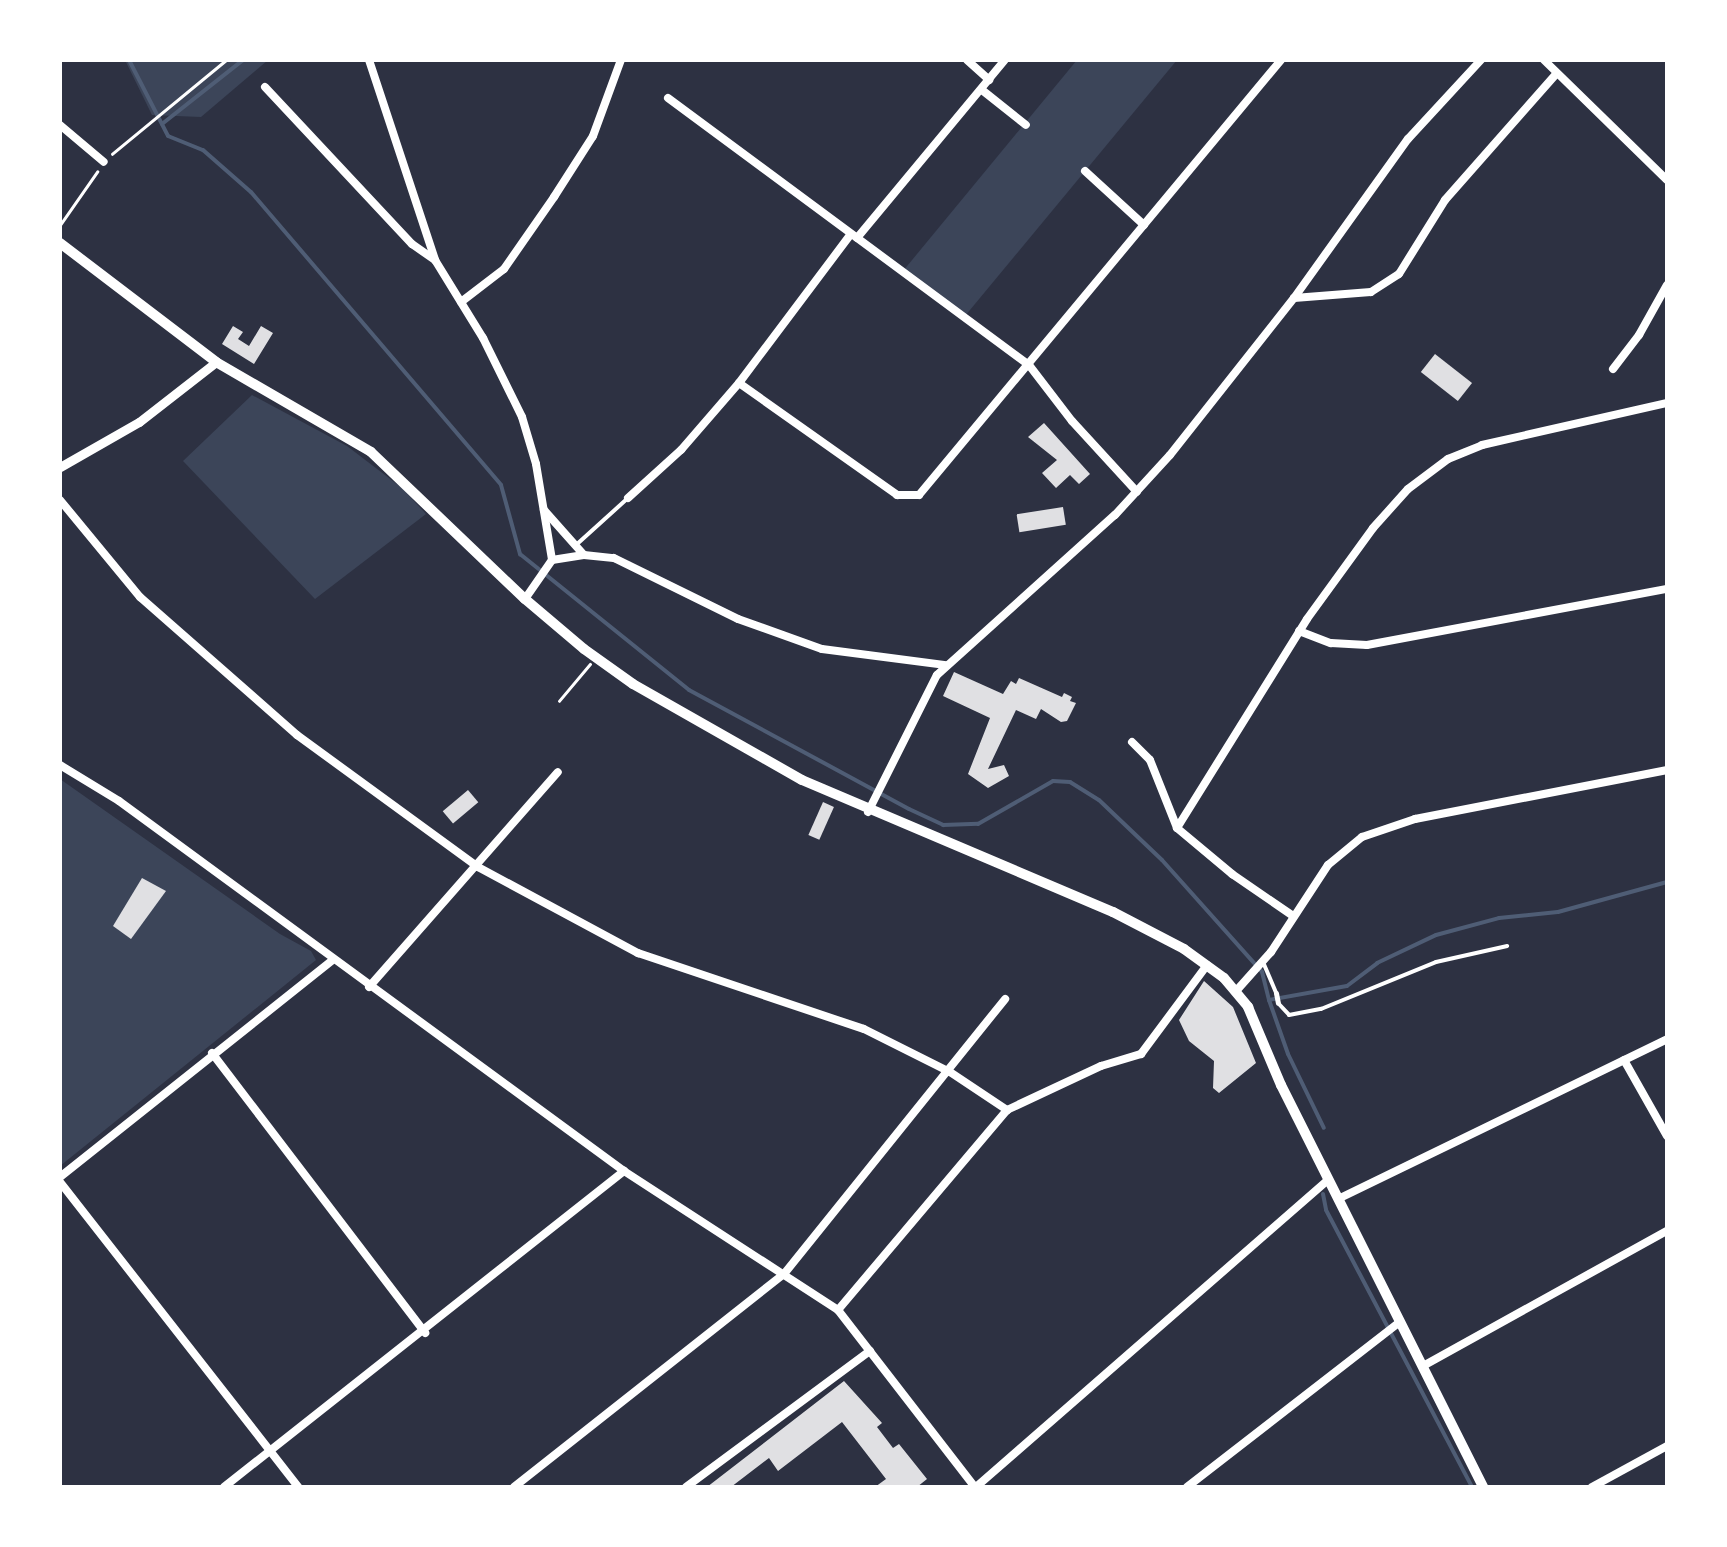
<!DOCTYPE html>
<style>
body{margin:0}
#map{position:relative;width:1727px;height:1547px;overflow:hidden;background:#2d3142;font-family:Lato,sans-serif}
div>[style]{position:absolute}
.green>*{inset:0;background:#3c4559}
.stream>*{height:4px;margin:-2px;padding:0 2px;transform-origin:2px;border-radius:2px;background:#4f5d75}
.building>*{inset:0;background:#e0e0e3;transform-origin:0 0}
.path>*{height:2.5px;margin:-1.25px;padding:0 1.25px;transform-origin:1.25px;border-radius:1.25px;background:#fff}
.service>*{height:4px;margin:-2px;padding:0 2px;transform-origin:2px;border-radius:2px;background:#fff}
.pedestrian>*{height:5px;margin:-2.5px;padding:0 2.5px;transform-origin:2.5px;border-radius:2.5px;background:#fff}
.minor>*{height:8px;margin:-4px;padding:0 4px;transform-origin:4px;border-radius:4px;background:#fff}
.tertiary>*{height:9px;margin:-4.5px;padding:0 4.5px;transform-origin:4.5px;border-radius:4.5px;background:#fff}
.secondary>*{height:10px;margin:-5px;padding:0 5px;transform-origin:5px;border-radius:5px;background:#fff}
span{translate:-50% -50%;white-space:nowrap;text-align:center;line-height:1.15;-webkit-text-stroke:8px #fff;paint-order:stroke}
.frame{position:absolute;inset:0;border:62px solid #fff;pointer-events:none}
</style>
<div id="map">
<div class="green">
<div style="clip-path:polygon(125px 60px,268px 60px,201px 117px,152px 115px)"></div>
<div style="clip-path:polygon(1077px 60px,1177px 60px,965px 316px,903px 271px)"></div>
<div style="clip-path:polygon(252px 395px,347px 446px,402px 488px,426px 514px,315px 599px,183px 461px)"></div>
<div style="clip-path:polygon(60px 779px,280px 934px,311px 951px,316px 960px,60px 1166px)"></div>
</div>
<div class="stream">
<div style="left:129px;top:60px;width:85px;rotate:62.8deg"></div>
<div style="left:168px;top:136px;width:38px;rotate:22deg"></div>
<div style="left:203px;top:150px;width:64px;rotate:41.2deg"></div>
<div style="left:251px;top:192px;width:385px;rotate:49.5deg"></div>
<div style="left:501px;top:485px;width:72px;rotate:74.6deg"></div>
<div style="left:520px;top:554px;width:217px;rotate:38.8deg"></div>
<div style="left:689px;top:690px;width:250px;rotate:28.4deg"></div>
<div style="left:909px;top:809px;width:38px;rotate:25deg"></div>
<div style="left:943px;top:825px;width:35px;rotate:-2deg"></div>
<div style="left:978px;top:824px;width:86px;rotate:-29.8deg"></div>
<div style="left:1053px;top:781px;width:17px;rotate:3deg"></div>
<div style="left:1070px;top:782px;width:34px;rotate:32deg"></div>
<div style="left:1099px;top:800px;width:87px;rotate:43.6deg"></div>
<div style="left:1162px;top:860px;width:150px;rotate:48.2deg"></div>
<div style="left:1262px;top:972px;width:29px;rotate:76deg"></div>
<div style="left:1269px;top:1000px;width:79px;rotate:-10.2deg"></div>
<div style="left:1347px;top:986px;width:38px;rotate:-37deg"></div>
<div style="left:1377px;top:963px;width:65px;rotate:-25.4deg"></div>
<div style="left:1436px;top:935px;width:65px;rotate:-15.1deg"></div>
<div style="left:1499px;top:918px;width:59px;rotate:-5.8deg"></div>
<div style="left:1558px;top:912px;width:113px;rotate:-15.4deg"></div>
<div style="left:162px;top:124px;width:103px;rotate:-38.3deg"></div>
<div style="left:1269px;top:1000px;width:57px;rotate:70.6deg"></div>
<div style="left:1288px;top:1054px;width:82px;rotate:64.1deg"></div>
<div style="left:1323px;top:1194px;width:16px;rotate:79deg"></div>
<div style="left:1326px;top:1210px;width:313px;rotate:62.2deg"></div>
</div>
<div class="building">
<div style="clip-path:polygon(233px 326px,243px 332px,238px 339px,249px 346px,261px 326px,273px 333px,254px 364px,222px 344px)"></div>
<div style="left:1435px;top:354px;width:47px;height:23px;rotate:38deg"></div>
<div style="clip-path:polygon(1044px 423px,1090px 474px,1079px 484px,1070px 475px,1056px 488px,1042px 473px,1057px 460px,1028px 437px)"></div>
<div style="left:1063px;top:507px;width:18px;height:47px;rotate:81deg"></div>
<div style="clip-path:polygon(954px 672px,1003px 694px,1011px 681px,1016px 684px,1019px 678px,1062px 697px,1064px 693px,1072px 697px,1070px 701px,1076px 703px,1067px 721px,1061px 722px,1041px 709px,1036px 719px,1016px 710px,988px 769px,1004px 765px,1009px 776px,988px 788px,968px 774px,990px 718px,943px 696px)"></div>
<div style="left:468px;top:790px;width:16px;height:33px;rotate:50deg"></div>
<div style="left:823px;top:802px;width:12px;height:36px;rotate:24deg"></div>
<div style="clip-path:polygon(142px 878px,166px 891px,131px 939px,113px 926px)"></div>
<div style="clip-path:polygon(1204px 981px,1233px 1007px,1256px 1063px,1219px 1093px,1213px 1088px,1214px 1061px,1189px 1041px,1179px 1020px)"></div>
<div style="clip-path:polygon(844px 1381px,882px 1423px,877px 1427px,893px 1448px,899px 1444px,927px 1479px,917px 1487px,875px 1487px,886px 1479px,842px 1422px,778px 1471px,769px 1458px,731px 1487px,707px 1487px)"></div>
</div>
<div class="path">
<div style="left:112px;top:154px;width:148px;rotate:-39.5deg"></div>
<div style="left:60px;top:225px;width:65px;rotate:-55.1deg"></div>
<div style="left:559px;top:701px;width:48px;rotate:-50deg"></div>
</div>
<div class="service">
<div style="left:576px;top:545px;width:70px;rotate:-42.1deg"></div>
<div style="left:1263px;top:962px;width:34px;rotate:67deg"></div>
<div style="left:1278px;top:1003px;width:16px;rotate:47deg"></div>
<div style="left:1289px;top:1015px;width:33px;rotate:-11deg"></div>
<div style="left:1321px;top:1009px;width:124px;rotate:-22.2deg"></div>
<div style="left:1436px;top:962px;width:73px;rotate:-12.7deg"></div>
</div>
<div class="pedestrian">
<div style="left:1276px;top:993px;width:10px;rotate:79deg"></div>
</div>
<div class="minor">
<div style="left:369px;top:60px;width:211px;rotate:71.7deg"></div>
<div style="left:435px;top:260px;width:92px;rotate:58.4deg"></div>
<div style="left:483px;top:338px;width:88px;rotate:63.7deg"></div>
<div style="left:522px;top:417px;width:49px;rotate:73.4deg"></div>
<div style="left:536px;top:464px;width:97px;rotate:80.5deg"></div>
<div style="left:967px;top:60px;width:30px;rotate:42deg"></div>
<div style="left:1544px;top:60px;width:172px;rotate:44.3deg"></div>
<div style="left:265px;top:87px;width:215px;rotate:46.9deg"></div>
<div style="left:412px;top:244px;width:28px;rotate:35deg"></div>
<div style="left:982px;top:90px;width:56px;rotate:38.5deg"></div>
<div style="left:668px;top:98px;width:449px;rotate:36.5deg"></div>
<div style="left:1029px;top:365px;width:71px;rotate:52.5deg"></div>
<div style="left:1072px;top:421px;width:96px;rotate:47.5deg"></div>
<div style="left:60px;top:125px;width:57px;rotate:40.1deg"></div>
<div style="left:1085px;top:171px;width:80px;rotate:42.5deg"></div>
<div style="left:857px;top:238px;width:231px;rotate:-50.3deg"></div>
<div style="left:1294px;top:298px;width:77px;rotate:-4.5deg"></div>
<div style="left:1371px;top:292px;width:33px;rotate:-33deg"></div>
<div style="left:1399px;top:274px;width:87px;rotate:-58.1deg"></div>
<div style="left:1445px;top:200px;width:169px;rotate:-48.6deg"></div>
<div style="left:461px;top:302px;width:54px;rotate:-37.5deg"></div>
<div style="left:504px;top:269px;width:88px;rotate:-55.2deg"></div>
<div style="left:554px;top:197px;width:72px;rotate:-57.4deg"></div>
<div style="left:593px;top:136px;width:81px;rotate:-69.8deg"></div>
<div style="left:1613px;top:369px;width:43px;rotate:-52.6deg"></div>
<div style="left:1639px;top:335px;width:57px;rotate:-60.8deg"></div>
<div style="left:739px;top:383px;width:194px;rotate:35.3deg"></div>
<div style="left:897px;top:495px;width:22px"></div>
<div style="left:919px;top:495px;width:566px;rotate:-50.23deg"></div>
<div style="left:628px;top:498px;width:72px;rotate:-42.2deg"></div>
<div style="left:681px;top:450px;width:89px;rotate:-49.1deg"></div>
<div style="left:739px;top:383px;width:186px;rotate:-53.1deg"></div>
<div style="left:60px;top:500px;width:126px;rotate:50.5deg"></div>
<div style="left:140px;top:597px;width:209px;rotate:41.3deg"></div>
<div style="left:297px;top:735px;width:224px;rotate:36.1deg"></div>
<div style="left:478px;top:867px;width:182px;rotate:28.3deg"></div>
<div style="left:638px;top:953px;width:238px;rotate:18.6deg"></div>
<div style="left:864px;top:1029px;width:96px;rotate:26.6deg"></div>
<div style="left:950px;top:1072px;width:69px;rotate:33.7deg"></div>
<div style="left:544px;top:510px;width:60px;rotate:48.4deg"></div>
<div style="left:552px;top:560px;width:32px;rotate:-9deg"></div>
<div style="left:584px;top:555px;width:30px;rotate:6deg"></div>
<div style="left:614px;top:558px;width:138px;rotate:26.2deg"></div>
<div style="left:738px;top:619px;width:89px;rotate:19.7deg"></div>
<div style="left:822px;top:649px;width:125px;rotate:7.4deg"></div>
<div style="left:525px;top:599px;width:47px;rotate:-55.3deg"></div>
<div style="left:1299px;top:631px;width:34px;rotate:21deg"></div>
<div style="left:1331px;top:643px;width:36px;rotate:3deg"></div>
<div style="left:1367px;top:645px;width:305px;rotate:-10.6deg"></div>
<div style="left:1132px;top:742px;width:25px;rotate:45deg"></div>
<div style="left:1150px;top:760px;width:73px;rotate:68.3deg"></div>
<div style="left:1177px;top:828px;width:72px;rotate:39.9deg"></div>
<div style="left:1232px;top:874px;width:74px;rotate:34.5deg"></div>
<div style="left:60px;top:765px;width:69px;rotate:31.4deg"></div>
<div style="left:119px;top:801px;width:626px;rotate:36.23deg"></div>
<div style="left:624px;top:1171px;width:255px;rotate:33deg"></div>
<div style="left:838px;top:1310px;width:224px;rotate:52.3deg"></div>
<div style="left:868px;top:812px;width:153px;rotate:-63.3deg"></div>
<div style="left:937px;top:675px;width:239px;rotate:-42deg"></div>
<div style="left:1115px;top:515px;width:81px;rotate:-47.5deg"></div>
<div style="left:1170px;top:455px;width:200px;rotate:-51.7deg"></div>
<div style="left:1294px;top:298px;width:196px;rotate:-54.4deg"></div>
<div style="left:1408px;top:139px;width:108px;rotate:-47.3deg"></div>
<div style="left:1177px;top:828px;width:246px;rotate:-58.1deg"></div>
<div style="left:1307px;top:619px;width:112px;rotate:-54deg"></div>
<div style="left:1373px;top:528px;width:52px;rotate:-48.1deg"></div>
<div style="left:1408px;top:489px;width:50px;rotate:-36.9deg"></div>
<div style="left:1448px;top:459px;width:37px;rotate:-22deg"></div>
<div style="left:1482px;top:445px;width:190px;rotate:-12.8deg"></div>
<div style="left:369px;top:987px;width:286px;rotate:-48.7deg"></div>
<div style="left:1237px;top:990px;width:51px;rotate:-48.2deg"></div>
<div style="left:1271px;top:952px;width:104px;rotate:-56.8deg"></div>
<div style="left:1328px;top:865px;width:44px;rotate:-39.5deg"></div>
<div style="left:1362px;top:837px;width:56px;rotate:-18.8deg"></div>
<div style="left:1415px;top:819px;width:257px;rotate:-11deg"></div>
<div style="left:212px;top:1053px;width:352px;rotate:52.7deg"></div>
<div style="left:1624px;top:1060px;width:87px;rotate:60.5deg"></div>
<div style="left:60px;top:1177px;width:347px;rotate:-38.5deg"></div>
<div style="left:60px;top:1182px;width:387px;rotate:52deg"></div>
<div style="left:1338px;top:1199px;width:366px;rotate:-25.9deg"></div>
<div style="left:838px;top:1310px;width:262px;rotate:-49.8deg"></div>
<div style="left:1007px;top:1110px;width:104px;rotate:-25.1deg"></div>
<div style="left:1101px;top:1066px;width:42px;rotate:-16.7deg"></div>
<div style="left:1141px;top:1054px;width:111px;rotate:-53.4deg"></div>
<div style="left:1423px;top:1366px;width:279px;rotate:-29deg"></div>
<div style="left:224px;top:1487px;width:510px;rotate:-38.31deg"></div>
<div style="left:514px;top:1487px;width:344px;rotate:-38.3deg"></div>
<div style="left:784px;top:1274px;width:353px;rotate:-51.2deg"></div>
<div style="left:686px;top:1487px;width:229px;rotate:-36.5deg"></div>
<div style="left:976px;top:1487px;width:467px;rotate:-41.1deg"></div>
<div style="left:1187px;top:1487px;width:269px;rotate:-37.8deg"></div>
<div style="left:1592px;top:1487px;width:85px;rotate:-28.7deg"></div>
</div>
<div class="tertiary">
<div style="left:60px;top:467px;width:91px;rotate:-29.7deg"></div>
<div style="left:139px;top:422px;width:98px;rotate:-37.9deg"></div>
</div>
<div class="secondary">
<div style="left:60px;top:243px;width:196px;rotate:37.3deg"></div>
<div style="left:216px;top:362px;width:179px;rotate:30.1deg"></div>
<div style="left:371px;top:452px;width:213px;rotate:43.7deg"></div>
<div style="left:525px;top:599px;width:77px;rotate:40.3deg"></div>
<div style="left:584px;top:649px;width:60px;rotate:35.5deg"></div>
<div style="left:633px;top:684px;width:194px;rotate:29.6deg"></div>
<div style="left:802px;top:780px;width:338px;rotate:23deg"></div>
<div style="left:1113px;top:912px;width:80px;rotate:27.5deg"></div>
<div style="left:1184px;top:949px;width:49px;rotate:35.9deg"></div>
<div style="left:1224px;top:978px;width:38px;rotate:50deg"></div>
<div style="left:1248px;top:1007px;width:85px;rotate:67.1deg"></div>
<div style="left:1281px;top:1085px;width:450px;rotate:63.3deg"></div>
</div>
<div class="frame"></div>
</div>
